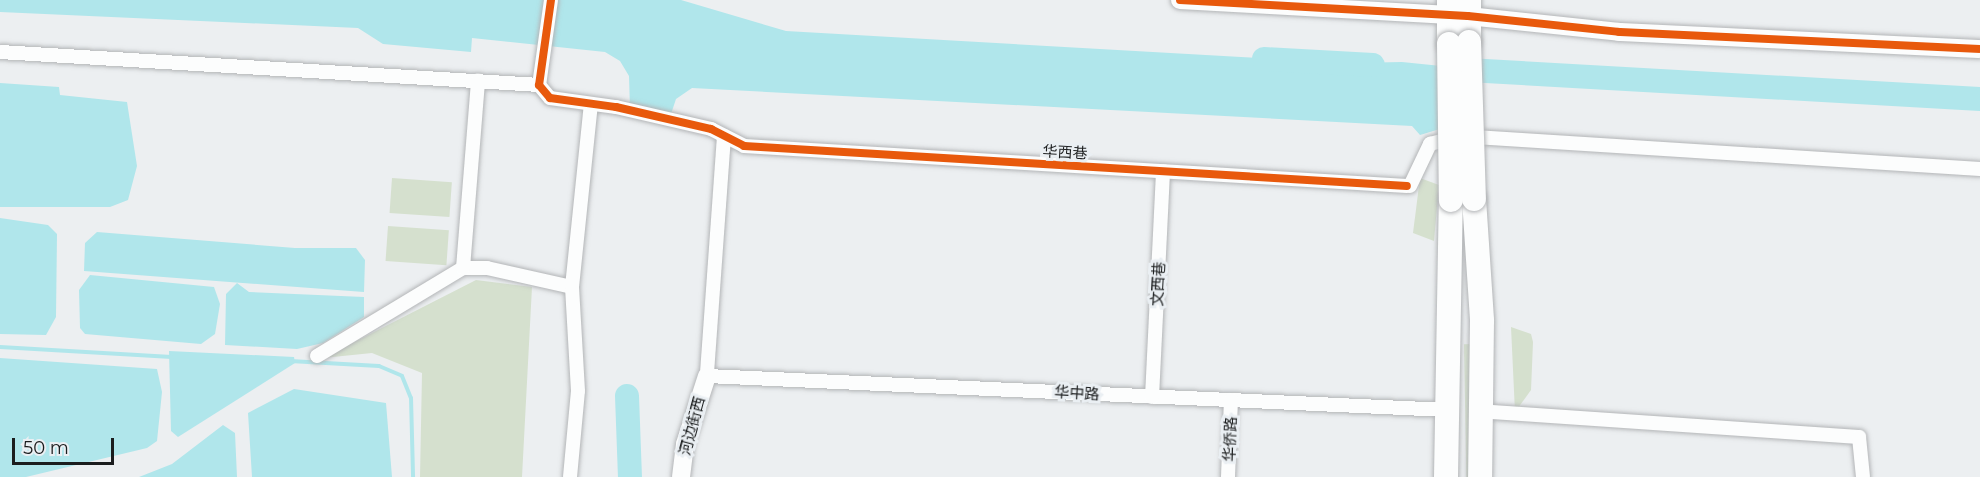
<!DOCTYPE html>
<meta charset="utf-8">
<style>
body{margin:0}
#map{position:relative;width:1980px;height:477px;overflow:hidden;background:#eceff1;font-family:Montserrat,"Noto Sans SC",sans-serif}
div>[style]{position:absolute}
.green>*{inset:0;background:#d5e0ce;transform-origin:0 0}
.water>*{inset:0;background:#b0e6eb}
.stream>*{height:4px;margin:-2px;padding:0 2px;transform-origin:2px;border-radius:2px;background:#b0e6eb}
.river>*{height:24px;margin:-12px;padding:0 12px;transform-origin:12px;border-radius:12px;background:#b0e6eb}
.roads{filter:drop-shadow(0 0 2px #b3b5b7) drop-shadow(0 0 2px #b3b5b7)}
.street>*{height:14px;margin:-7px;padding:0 7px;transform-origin:7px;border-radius:7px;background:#fcfdfd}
.secondary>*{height:18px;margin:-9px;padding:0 9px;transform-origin:9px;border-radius:9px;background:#fcfdfd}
.highway>*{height:24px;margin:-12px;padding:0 12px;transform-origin:12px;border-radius:12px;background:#fcfdfd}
.bridges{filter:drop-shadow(0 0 2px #b3b5b7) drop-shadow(0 0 2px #b3b5b7)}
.highway-bridge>*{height:24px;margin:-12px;padding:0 12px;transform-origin:12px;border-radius:12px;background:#fcfdfd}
.cycleway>*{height:8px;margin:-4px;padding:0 4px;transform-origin:4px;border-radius:4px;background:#e8590c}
span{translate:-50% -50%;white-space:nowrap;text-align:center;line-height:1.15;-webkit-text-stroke:6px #eaeff3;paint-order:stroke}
.street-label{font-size:15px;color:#1b1d1e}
.scale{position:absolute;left:12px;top:438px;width:102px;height:27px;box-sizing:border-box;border:3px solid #1b1d1e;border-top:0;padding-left:8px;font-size:18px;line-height:21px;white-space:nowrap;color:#1b1d1e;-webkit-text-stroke:4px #eaeff3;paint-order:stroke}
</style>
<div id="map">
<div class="green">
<div style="left:392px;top:178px;width:60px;height:35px;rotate:4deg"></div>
<div style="clip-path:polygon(1420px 178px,1439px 185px,1434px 241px,1413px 233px)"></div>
<div style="left:388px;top:226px;width:61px;height:35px;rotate:4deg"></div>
<div style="clip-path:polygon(476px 280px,532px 287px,522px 477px,420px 477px,422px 373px,372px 353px,323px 358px)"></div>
<div style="clip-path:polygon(1511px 327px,1531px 334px,1533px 342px,1531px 390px,1515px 412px)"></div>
<div style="left:1472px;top:344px;width:133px;height:8px;rotate:89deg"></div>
</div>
<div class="water">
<div style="clip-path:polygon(0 0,681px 0,786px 31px,1294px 60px,1302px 64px,1402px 62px,1451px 67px,1453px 125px,1420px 135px,1412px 126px,692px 88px,676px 99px,670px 117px,630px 109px,629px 76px,620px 61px,605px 52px,472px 38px,471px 52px,383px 44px,358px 28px,0 12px)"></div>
<div style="clip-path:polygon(0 83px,59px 87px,60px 95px,127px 102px,137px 166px,128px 200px,110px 207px,0 207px)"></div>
<div style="clip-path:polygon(0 218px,48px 225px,57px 234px,56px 317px,46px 335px,0 334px)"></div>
<div style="clip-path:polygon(97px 232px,295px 248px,356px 248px,365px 260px,364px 292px,84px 271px,85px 243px)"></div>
<div style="clip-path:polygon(90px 275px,214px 287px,220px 304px,215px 334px,201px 344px,85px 334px,80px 328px,79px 290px)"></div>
<div style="clip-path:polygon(237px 283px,249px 292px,364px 297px,364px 317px,323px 343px,297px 349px,225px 345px,226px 294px)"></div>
<div style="clip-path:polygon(169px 351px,294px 357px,295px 363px,178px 437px,171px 431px)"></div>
<div style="clip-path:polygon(0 358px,157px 369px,162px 392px,157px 441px,147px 448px,26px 477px,0 477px)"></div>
<div style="clip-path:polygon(294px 389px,386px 403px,392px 477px,252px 477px,248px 413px)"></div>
<div style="clip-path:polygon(223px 425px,235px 433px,237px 477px,139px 477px,172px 464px)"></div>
</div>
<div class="stream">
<div style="left:0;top:347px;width:172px;rotate:3.3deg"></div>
<div style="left:290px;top:361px;width:89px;rotate:3.2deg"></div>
<div style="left:379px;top:366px;width:25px;rotate:23deg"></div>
<div style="left:402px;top:376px;width:24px;rotate:68deg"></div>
<div style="left:411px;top:398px;width:79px;rotate:88.5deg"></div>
</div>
<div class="river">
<div style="left:1264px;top:59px;width:109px;rotate:3.2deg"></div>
<div style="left:1449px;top:69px;width:532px;rotate:3.23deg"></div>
<div style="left:627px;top:396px;width:81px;rotate:87.9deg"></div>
</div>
<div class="roads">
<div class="street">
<div style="left:551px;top:0;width:86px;rotate:98deg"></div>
<div style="left:539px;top:85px;width:17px;rotate:50deg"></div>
<div style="left:550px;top:98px;width:67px;rotate:7.8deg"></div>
<div style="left:616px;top:107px;width:98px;rotate:13deg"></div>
<div style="left:711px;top:129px;width:37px;rotate:27deg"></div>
<div style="left:744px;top:146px;width:664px;rotate:3.45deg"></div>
<div style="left:0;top:52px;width:540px;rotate:3.5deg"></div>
<div style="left:724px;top:136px;width:241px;rotate:94.1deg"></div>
<div style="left:707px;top:376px;width:741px;rotate:2.63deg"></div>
<div style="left:1410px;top:186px;width:47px;rotate:-64.5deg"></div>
<div style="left:1430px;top:144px;width:30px;rotate:-15deg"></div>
<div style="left:1459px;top:136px;width:522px;rotate:3.62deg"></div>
<div style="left:463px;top:268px;width:24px"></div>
<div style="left:487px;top:268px;width:87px;rotate:12.6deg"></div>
<div style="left:317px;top:356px;width:170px;rotate:-31.1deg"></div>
<div style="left:463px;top:268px;width:188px;rotate:-85.4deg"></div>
<div style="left:1152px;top:397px;width:226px;rotate:-87.2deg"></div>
<div style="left:1477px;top:411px;width:383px;rotate:3.9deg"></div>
<div style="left:1859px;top:437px;width:40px;rotate:84.3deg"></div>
<div style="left:570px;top:477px;width:86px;rotate:-84.7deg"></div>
<div style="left:578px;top:391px;width:104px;rotate:-93.3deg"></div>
<div style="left:572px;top:287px;width:184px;rotate:-84.1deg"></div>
<div style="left:1228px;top:477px;width:77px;rotate:-87.8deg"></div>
</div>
<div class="secondary">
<div style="left:1180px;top:0;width:288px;rotate:3.2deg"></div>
<div style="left:1468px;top:16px;width:152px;rotate:6deg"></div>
<div style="left:1619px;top:32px;width:361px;rotate:2.7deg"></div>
<div style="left:681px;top:477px;width:33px;rotate:-83deg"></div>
<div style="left:685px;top:444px;width:71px;rotate:-72.1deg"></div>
</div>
<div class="highway">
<div style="left:1449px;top:0;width:44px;rotate:90deg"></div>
<div style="left:1469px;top:42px;width:42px;rotate:-90deg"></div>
<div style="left:1474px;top:199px;width:122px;rotate:86.2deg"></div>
<div style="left:1482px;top:321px;width:156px;rotate:90.7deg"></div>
<div style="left:1446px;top:477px;width:277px;rotate:-89deg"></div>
</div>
</div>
<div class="bridges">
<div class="highway-bridge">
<div style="left:1469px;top:42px;width:157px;rotate:88.2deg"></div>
<div style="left:1449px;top:44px;width:156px;rotate:89.3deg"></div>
</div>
</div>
<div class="cycleway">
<div style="left:551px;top:0;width:86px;rotate:98deg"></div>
<div style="left:539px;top:85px;width:17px;rotate:50deg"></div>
<div style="left:550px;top:98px;width:67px;rotate:7.8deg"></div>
<div style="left:616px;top:107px;width:98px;rotate:13deg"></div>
<div style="left:711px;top:129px;width:37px;rotate:27deg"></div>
<div style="left:744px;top:146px;width:664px;rotate:3.45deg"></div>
<div style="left:1180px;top:0;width:288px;rotate:3.2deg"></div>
<div style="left:1468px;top:16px;width:152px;rotate:6deg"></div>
<div style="left:1619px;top:32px;width:361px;rotate:2.7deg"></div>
</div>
<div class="street-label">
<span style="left:1065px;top:152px;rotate:3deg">华西巷</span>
<span style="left:1158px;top:284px;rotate:-87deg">文西巷</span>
<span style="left:1077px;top:393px;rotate:3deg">华中路</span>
<span style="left:692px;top:426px;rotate:-75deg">河边街西</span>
<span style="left:1230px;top:439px;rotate:-88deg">华侨路</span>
</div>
<div class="scale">50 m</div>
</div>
